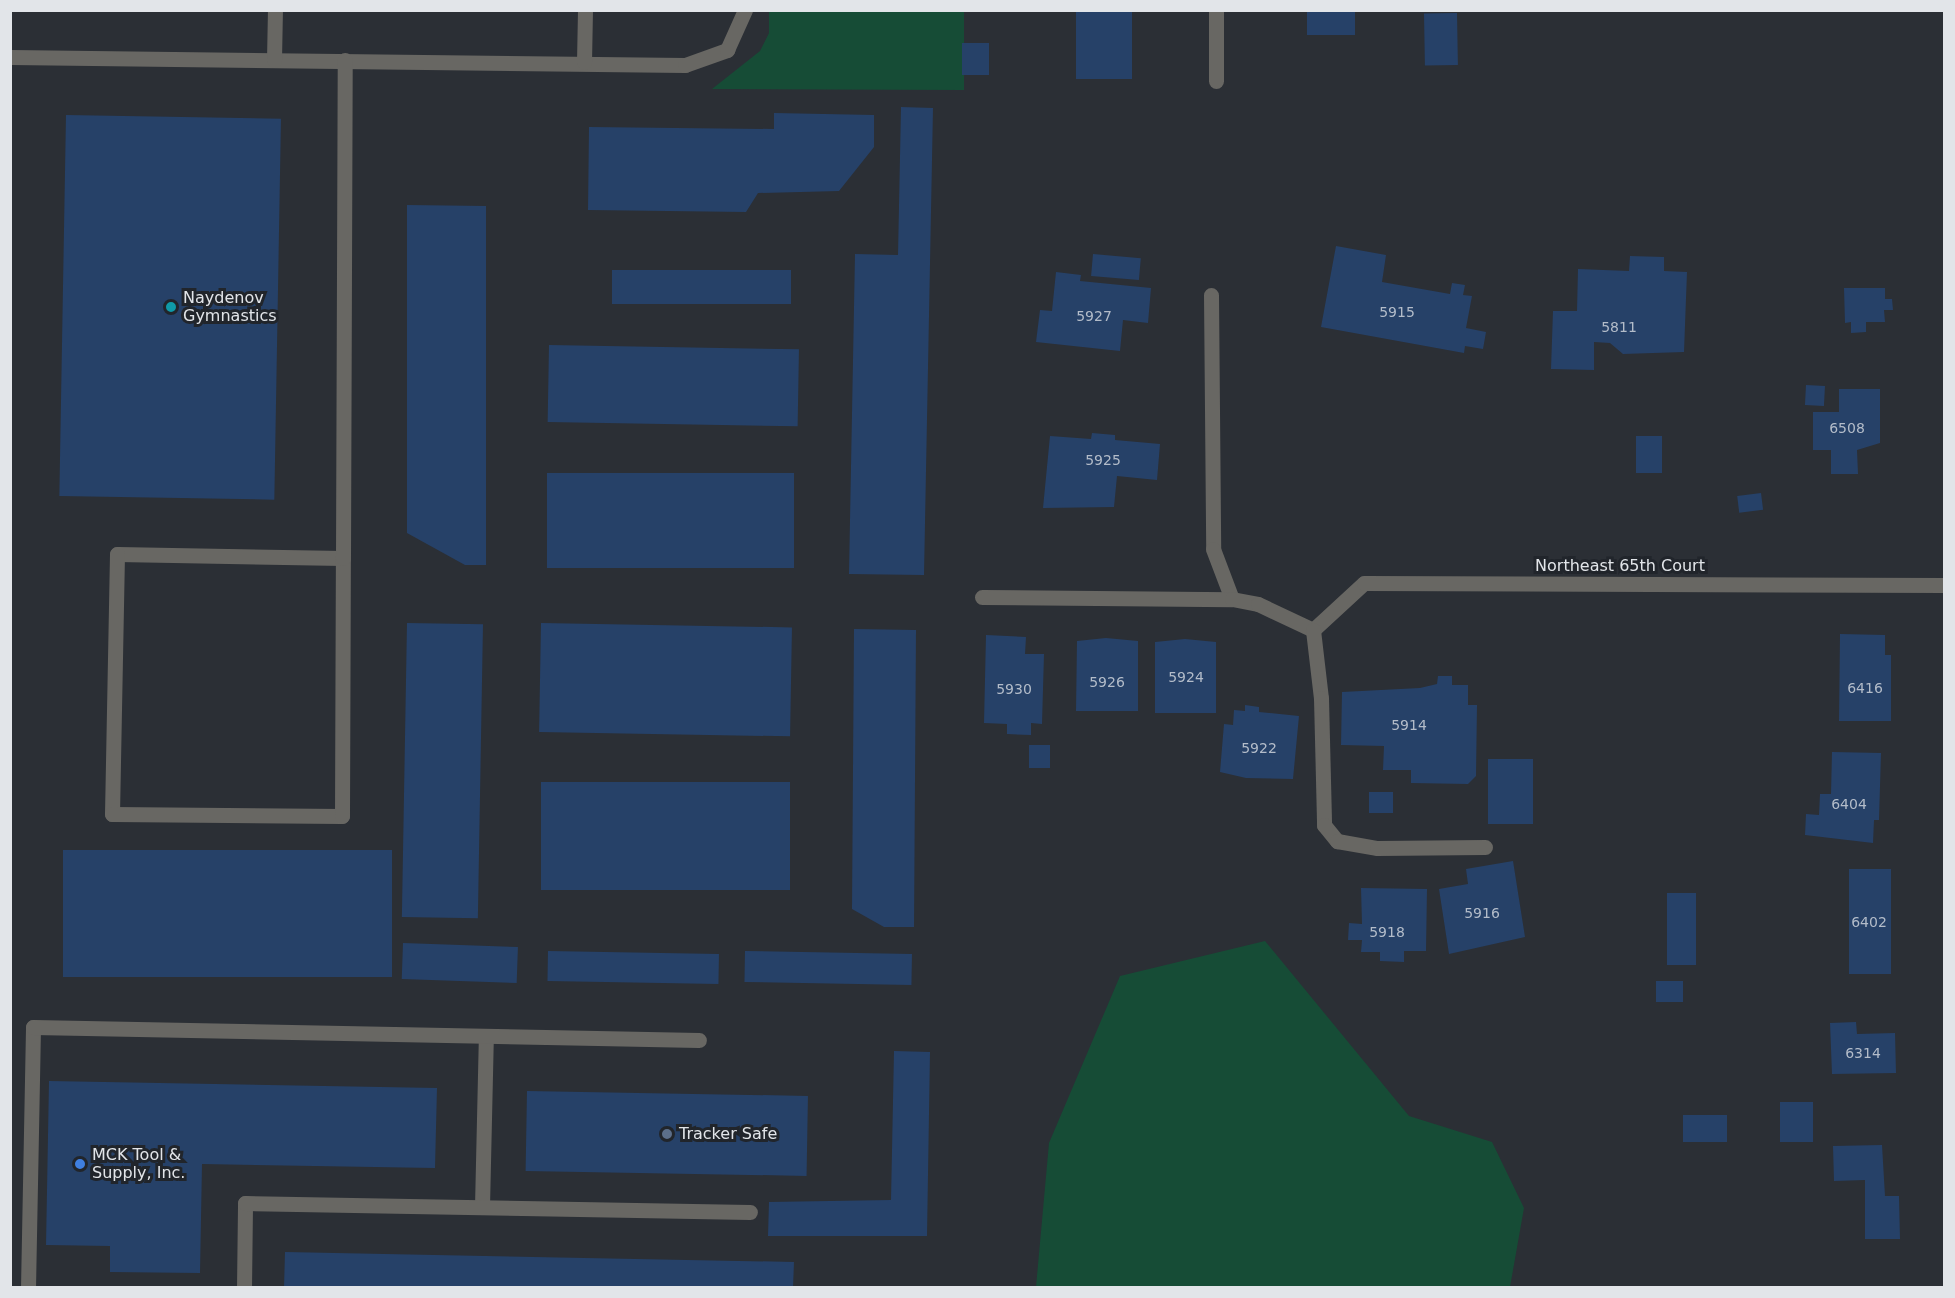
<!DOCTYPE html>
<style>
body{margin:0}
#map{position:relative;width:1955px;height:1298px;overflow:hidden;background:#2b2f35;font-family:"DejaVu Sans",sans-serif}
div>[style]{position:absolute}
.green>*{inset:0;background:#164c36}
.building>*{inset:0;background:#264168;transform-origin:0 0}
.minor>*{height:15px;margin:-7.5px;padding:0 7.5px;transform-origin:7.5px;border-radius:7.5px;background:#686763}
.dots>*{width:16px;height:16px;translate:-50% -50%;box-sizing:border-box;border:3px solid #21252b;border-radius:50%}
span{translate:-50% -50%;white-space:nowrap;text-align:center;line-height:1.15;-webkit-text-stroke:6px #21252b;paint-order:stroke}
.number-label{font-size:14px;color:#b3bcc9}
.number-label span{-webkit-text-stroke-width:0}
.poi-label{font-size:16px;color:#e2e5e9}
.left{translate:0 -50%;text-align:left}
.street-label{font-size:16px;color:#e2e5e9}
.frame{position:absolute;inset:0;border:12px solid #e2e5e9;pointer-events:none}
</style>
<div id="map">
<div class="green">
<div style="clip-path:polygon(769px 11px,964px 11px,964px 90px,712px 89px,760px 51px,769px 33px)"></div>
<div style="clip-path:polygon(1265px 941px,1409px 1116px,1492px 1142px,1524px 1208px,1510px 1287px,1036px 1287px,1049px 1143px,1120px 976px)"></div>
</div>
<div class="building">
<div style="left:1076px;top:10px;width:56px;height:69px"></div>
<div style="left:1307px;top:10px;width:48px;height:25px"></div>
<div style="left:1457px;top:13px;width:52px;height:33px;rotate:89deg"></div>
<div style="left:962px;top:43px;width:27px;height:32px"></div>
<div style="clip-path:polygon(901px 107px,933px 108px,924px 575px,849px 574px,855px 254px,898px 255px)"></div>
<div style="clip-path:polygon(774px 113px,874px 115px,874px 147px,839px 191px,758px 193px,746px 212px,588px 210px,589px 127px,774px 129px)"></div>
<div style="left:66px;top:115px;width:215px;height:381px;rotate:1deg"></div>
<div style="clip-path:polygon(407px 205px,486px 206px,486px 565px,465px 565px,407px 533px)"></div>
<div style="clip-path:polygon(1336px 246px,1386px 255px,1382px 282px,1450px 294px,1452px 283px,1465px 285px,1463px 295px,1472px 296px,1466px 328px,1486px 332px,1483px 349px,1465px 346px,1464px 353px,1321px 327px)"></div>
<div style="left:1093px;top:254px;width:48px;height:22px;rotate:5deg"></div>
<div style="clip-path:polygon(1630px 256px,1664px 257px,1664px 271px,1687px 272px,1684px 352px,1623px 354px,1610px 343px,1594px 342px,1594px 370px,1551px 369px,1553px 311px,1577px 311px,1578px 269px,1629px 271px)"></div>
<div style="left:612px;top:270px;width:179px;height:34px"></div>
<div style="clip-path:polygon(1056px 272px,1081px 275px,1080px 281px,1151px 288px,1148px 323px,1123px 320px,1120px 351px,1036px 342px,1040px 310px,1052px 311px)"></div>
<div style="clip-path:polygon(1844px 288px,1885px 288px,1885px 299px,1892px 299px,1893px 310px,1884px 310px,1885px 322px,1866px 322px,1866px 332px,1851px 333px,1851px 322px,1845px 323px)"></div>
<div style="left:549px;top:345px;width:250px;height:77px;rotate:1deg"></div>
<div style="left:1806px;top:385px;width:19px;height:20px;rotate:3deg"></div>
<div style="clip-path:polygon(1839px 389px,1880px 389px,1880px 443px,1857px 450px,1858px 474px,1831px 474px,1831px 450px,1813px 450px,1813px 412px,1839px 412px)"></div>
<div style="clip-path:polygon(1092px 433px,1115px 435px,1115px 440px,1160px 444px,1157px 480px,1117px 476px,1114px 507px,1043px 508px,1050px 436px,1091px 439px)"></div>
<div style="left:1636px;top:436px;width:26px;height:37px"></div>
<div style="left:547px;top:473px;width:247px;height:95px"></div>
<div style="left:1761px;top:493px;width:17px;height:24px;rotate:83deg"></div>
<div style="left:407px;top:623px;width:76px;height:294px;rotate:1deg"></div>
<div style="left:541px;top:623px;width:251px;height:109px;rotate:1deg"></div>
<div style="clip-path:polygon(854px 629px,916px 630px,914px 927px,884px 927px,852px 909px)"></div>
<div style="clip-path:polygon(1840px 634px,1885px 635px,1885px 655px,1891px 655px,1891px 721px,1839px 721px)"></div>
<div style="clip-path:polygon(986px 635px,1026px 637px,1025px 654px,1044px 654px,1042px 724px,1031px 723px,1031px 735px,1007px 734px,1007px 724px,984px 723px)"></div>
<div style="clip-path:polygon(1106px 638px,1138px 641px,1138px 711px,1076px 711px,1077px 641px)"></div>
<div style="clip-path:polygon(1185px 639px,1216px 642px,1216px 713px,1155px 713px,1155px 642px)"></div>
<div style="clip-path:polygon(1438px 676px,1452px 676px,1452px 685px,1468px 685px,1468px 705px,1477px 705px,1476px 776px,1468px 784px,1411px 783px,1411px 770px,1383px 770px,1384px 746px,1341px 745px,1342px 692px,1420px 688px,1437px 684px)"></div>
<div style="clip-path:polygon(1245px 705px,1259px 707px,1259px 712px,1299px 716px,1293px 779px,1246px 778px,1220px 772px,1224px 724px,1233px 725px,1234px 710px,1245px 711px)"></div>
<div style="left:1029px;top:745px;width:21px;height:23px"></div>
<div style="clip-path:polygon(1832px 752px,1881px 753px,1879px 820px,1874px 820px,1873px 843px,1805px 835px,1806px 814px,1819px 815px,1820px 794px,1831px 794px)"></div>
<div style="left:1488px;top:759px;width:45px;height:65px"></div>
<div style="left:541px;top:782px;width:249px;height:108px"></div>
<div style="left:1369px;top:792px;width:24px;height:21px"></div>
<div style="left:63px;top:850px;width:329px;height:127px"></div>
<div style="clip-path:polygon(1513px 861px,1525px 937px,1449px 954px,1439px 889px,1468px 884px,1466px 869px)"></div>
<div style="left:1849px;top:869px;width:42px;height:105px"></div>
<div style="clip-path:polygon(1361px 888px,1427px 889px,1426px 951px,1404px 951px,1404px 962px,1380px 961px,1380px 952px,1361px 952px,1362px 940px,1348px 940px,1349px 923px,1362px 924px)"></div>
<div style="left:1667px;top:893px;width:29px;height:72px"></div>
<div style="left:403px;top:943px;width:115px;height:36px;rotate:2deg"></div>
<div style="left:548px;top:951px;width:171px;height:30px;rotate:1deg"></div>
<div style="left:745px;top:951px;width:167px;height:31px;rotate:1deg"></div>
<div style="left:1656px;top:981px;width:27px;height:21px"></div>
<div style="clip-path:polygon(1856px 1022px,1857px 1034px,1895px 1033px,1896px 1073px,1832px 1074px,1830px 1023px)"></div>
<div style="clip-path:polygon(894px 1051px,930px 1052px,927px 1236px,768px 1236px,769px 1202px,891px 1200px)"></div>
<div style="clip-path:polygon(49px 1081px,437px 1088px,435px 1168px,202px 1164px,200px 1273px,110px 1272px,110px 1246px,46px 1245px)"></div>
<div style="left:527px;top:1091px;width:281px;height:80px;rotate:1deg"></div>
<div style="left:1780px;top:1102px;width:33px;height:40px"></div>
<div style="left:1727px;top:1115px;width:27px;height:44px;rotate:90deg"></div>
<div style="clip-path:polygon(1882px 1145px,1885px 1196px,1899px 1196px,1900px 1239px,1865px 1239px,1865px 1180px,1834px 1181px,1833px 1146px)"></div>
<div style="clip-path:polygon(285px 1252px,794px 1262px,793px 1288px,284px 1288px)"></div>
</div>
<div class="minor">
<div style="left:10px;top:57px;width:675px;rotate:0.68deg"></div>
<div style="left:685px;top:65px;width:45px;rotate:-19.7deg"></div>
<div style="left:727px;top:50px;width:44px;rotate:-65.8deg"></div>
<div style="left:274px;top:60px;width:50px;rotate:-88.9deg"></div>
<div style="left:584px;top:62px;width:52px;rotate:-88.9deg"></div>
<div style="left:1216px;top:81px;width:71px;rotate:-90deg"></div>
<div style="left:1211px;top:295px;width:254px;rotate:89.5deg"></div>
<div style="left:1213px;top:549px;width:53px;rotate:69.2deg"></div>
<div style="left:343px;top:558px;width:226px;rotate:-179deg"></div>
<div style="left:117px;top:554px;width:260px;rotate:91.1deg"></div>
<div style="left:112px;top:814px;width:230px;rotate:0.5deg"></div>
<div style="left:342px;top:816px;width:258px;rotate:-89.8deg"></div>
<div style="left:343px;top:558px;width:498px;rotate:-89.8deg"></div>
<div style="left:982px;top:597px;width:250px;rotate:0.5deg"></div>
<div style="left:1232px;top:599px;width:26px;rotate:11deg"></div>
<div style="left:1258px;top:604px;width:61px;rotate:25.3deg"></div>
<div style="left:1313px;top:630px;width:69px;rotate:-42.7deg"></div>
<div style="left:1364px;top:583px;width:580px;rotate:0.2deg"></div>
<div style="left:1313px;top:630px;width:68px;rotate:83.3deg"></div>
<div style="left:1321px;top:698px;width:127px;rotate:88.6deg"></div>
<div style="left:1324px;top:825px;width:21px;rotate:51deg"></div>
<div style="left:1337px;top:841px;width:41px;rotate:9.9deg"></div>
<div style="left:1377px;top:848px;width:108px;rotate:-0.5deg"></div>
<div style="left:482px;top:1207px;width:171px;rotate:-88.7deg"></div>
<div style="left:28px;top:1288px;width:261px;rotate:-88.9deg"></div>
<div style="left:33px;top:1027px;width:666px;rotate:1.12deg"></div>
<div style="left:244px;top:1288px;width:85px;rotate:-89.3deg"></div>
<div style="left:245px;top:1203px;width:505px;rotate:1.02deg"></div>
</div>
<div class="dots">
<div style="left:171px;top:307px;background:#0f9aa8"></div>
<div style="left:667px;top:1134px;background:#5c6f8a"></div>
<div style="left:80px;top:1164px;background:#3f7fe0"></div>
</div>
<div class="number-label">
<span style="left:1397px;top:312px">5915</span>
<span style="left:1094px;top:316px">5927</span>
<span style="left:1619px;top:327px">5811</span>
<span style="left:1847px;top:428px">6508</span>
<span style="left:1103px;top:460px">5925</span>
<span style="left:1186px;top:677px">5924</span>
<span style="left:1107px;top:682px">5926</span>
<span style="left:1865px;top:688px">6416</span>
<span style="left:1014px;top:689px">5930</span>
<span style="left:1409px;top:725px">5914</span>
<span style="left:1259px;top:748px">5922</span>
<span style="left:1849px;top:804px">6404</span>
<span style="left:1482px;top:913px">5916</span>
<span style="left:1869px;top:922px">6402</span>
<span style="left:1387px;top:932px">5918</span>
<span style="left:1863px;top:1053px">6314</span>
</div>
<div class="poi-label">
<span class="left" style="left:183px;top:307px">Naydenov<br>Gymnastics</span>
<span class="left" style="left:679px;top:1134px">Tracker Safe</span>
<span class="left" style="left:92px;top:1164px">MCK Tool &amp;<br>Supply, Inc.</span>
</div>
<div class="street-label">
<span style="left:1620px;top:566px">Northeast 65th Court</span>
</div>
<div class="frame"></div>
</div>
